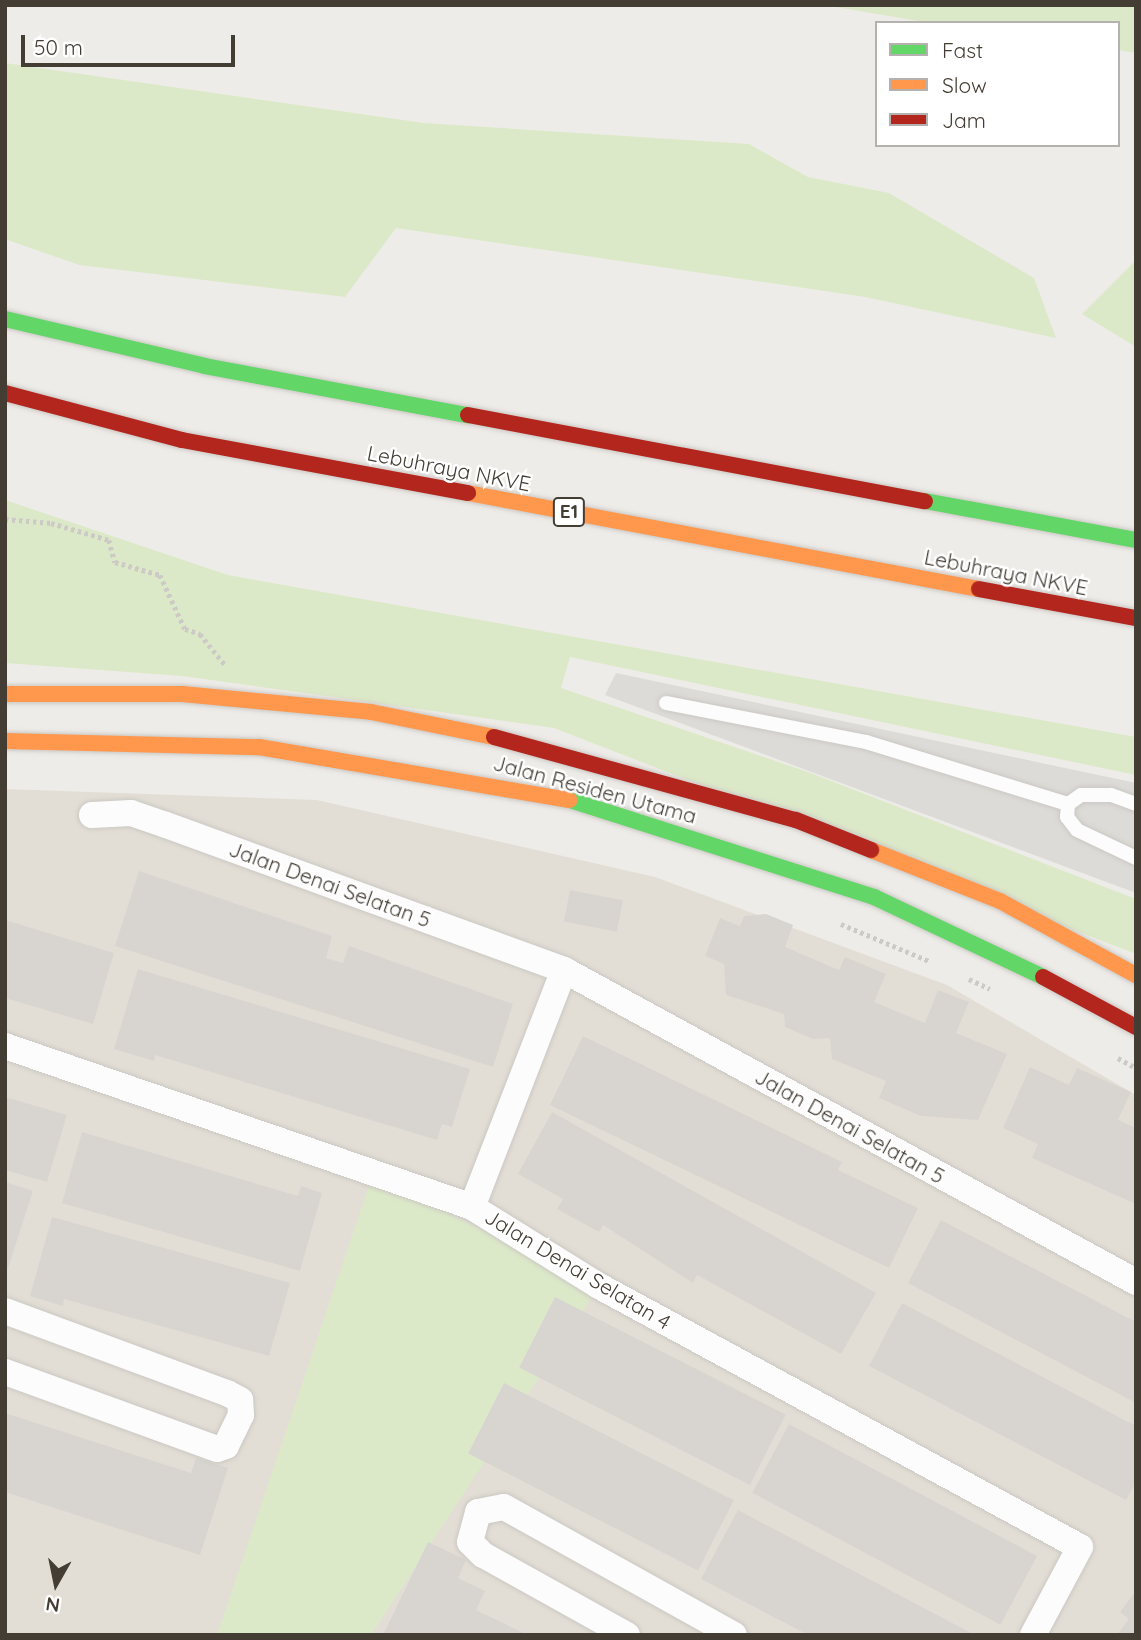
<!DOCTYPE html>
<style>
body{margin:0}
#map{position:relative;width:1141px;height:1640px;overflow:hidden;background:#eeece8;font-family:Quicksand,sans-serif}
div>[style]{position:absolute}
.residential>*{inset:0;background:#e3ded5}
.green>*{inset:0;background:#dce9c8}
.parking>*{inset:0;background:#dddbd7}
.building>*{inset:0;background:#d8d5d0;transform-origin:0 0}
.path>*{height:4.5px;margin-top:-2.25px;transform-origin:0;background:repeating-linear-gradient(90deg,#cdcac6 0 3.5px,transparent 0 7px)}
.roads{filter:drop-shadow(0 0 2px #cbc8c4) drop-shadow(0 0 2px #cbc8c4)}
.lane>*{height:14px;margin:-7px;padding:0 7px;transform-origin:7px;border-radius:7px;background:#fcfcfc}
.street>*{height:26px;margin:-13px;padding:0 13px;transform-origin:13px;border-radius:13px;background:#fcfcfc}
.fast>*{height:16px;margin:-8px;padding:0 8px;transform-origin:8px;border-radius:8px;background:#63d668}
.slow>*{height:16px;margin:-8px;padding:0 8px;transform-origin:8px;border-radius:8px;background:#ff974d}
.jam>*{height:16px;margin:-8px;padding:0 8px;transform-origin:8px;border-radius:8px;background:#b3261e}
span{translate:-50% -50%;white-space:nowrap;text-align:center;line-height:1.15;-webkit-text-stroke:5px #fff;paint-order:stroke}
.shield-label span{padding:2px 5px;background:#fff;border:2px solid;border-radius:5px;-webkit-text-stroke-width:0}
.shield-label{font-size:19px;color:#443d34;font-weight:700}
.street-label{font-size:21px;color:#443d34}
.frame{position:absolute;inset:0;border:7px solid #443d34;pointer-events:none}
.legend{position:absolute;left:875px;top:21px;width:245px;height:126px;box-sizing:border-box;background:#fff;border:2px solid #b4b1ae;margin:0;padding:9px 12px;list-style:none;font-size:21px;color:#443d34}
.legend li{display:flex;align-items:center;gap:14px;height:35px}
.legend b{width:35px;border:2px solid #b4b1ae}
.north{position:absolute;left:21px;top:1549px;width:70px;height:70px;-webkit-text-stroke:5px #fff;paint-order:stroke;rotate:189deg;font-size:19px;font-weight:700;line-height:28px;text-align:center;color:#443d34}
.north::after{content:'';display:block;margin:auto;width:24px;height:32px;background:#443d34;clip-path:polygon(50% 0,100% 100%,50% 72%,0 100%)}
.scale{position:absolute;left:21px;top:35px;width:214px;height:32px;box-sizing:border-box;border:4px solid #443d34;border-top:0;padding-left:9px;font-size:21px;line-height:24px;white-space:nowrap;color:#443d34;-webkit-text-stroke:5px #fff;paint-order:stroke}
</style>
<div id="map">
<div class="residential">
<div style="clip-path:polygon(5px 789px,317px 800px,655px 877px,947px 985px,1136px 1095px,1136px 1635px,5px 1635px)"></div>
</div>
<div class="green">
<div style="clip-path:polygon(824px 5px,1136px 5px,1136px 53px,1118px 50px,1118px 23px,930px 23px)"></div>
<div style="clip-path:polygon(5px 63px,424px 123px,749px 144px,808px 177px,889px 193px,1034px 278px,1056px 338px,865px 297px,396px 228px,345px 297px,79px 265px,5px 239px)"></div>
<div style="clip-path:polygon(1136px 260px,1136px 347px,1082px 314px)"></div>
<div style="clip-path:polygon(5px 500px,228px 575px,1136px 737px,1136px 775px,570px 657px,561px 688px,808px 772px,1136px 899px,1136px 954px,554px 728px,182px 676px,5px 663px)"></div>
<div style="clip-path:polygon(372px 1177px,599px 1286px,371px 1635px,217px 1635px)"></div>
</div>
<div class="parking">
<div style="clip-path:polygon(616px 673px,1136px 783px,1136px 893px,605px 695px)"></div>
</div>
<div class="building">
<div style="clip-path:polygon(139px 871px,332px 936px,326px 958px,343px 963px,349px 946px,513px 1004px,493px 1067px,115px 946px)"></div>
<div style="left:570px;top:890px;width:54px;height:32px;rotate:11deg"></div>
<div style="clip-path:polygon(766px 914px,793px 925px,785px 947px,839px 970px,845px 957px,886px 974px,874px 1002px,925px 1023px,938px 990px,969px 1002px,956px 1033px,1007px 1054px,978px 1120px,921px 1116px,879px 1098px,886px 1081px,832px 1059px,830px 1038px,813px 1039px,785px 1027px,784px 1014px,726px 995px,724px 964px,705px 956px,720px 918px,740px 926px,744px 916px)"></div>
<div style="clip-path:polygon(5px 920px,114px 953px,93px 1024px,5px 998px)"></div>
<div style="clip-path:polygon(138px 969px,470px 1069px,452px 1127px,442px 1124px,437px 1140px,155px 1055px,154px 1061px,114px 1049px)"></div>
<div style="clip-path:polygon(583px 1036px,842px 1162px,838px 1170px,918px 1208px,889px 1268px,550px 1105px)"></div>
<div style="clip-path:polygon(1030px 1067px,1069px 1085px,1077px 1068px,1131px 1092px,1118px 1120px,1136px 1128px,1136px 1204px,1032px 1158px,1038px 1144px,1003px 1128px)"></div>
<div style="clip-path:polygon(5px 1097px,67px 1115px,47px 1182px,5px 1170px)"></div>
<div style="clip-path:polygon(552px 1112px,876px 1293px,841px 1354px,697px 1275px,693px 1283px,603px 1225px,599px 1232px,557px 1209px,563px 1199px,518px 1174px)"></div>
<div style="clip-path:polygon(82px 1132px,298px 1196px,301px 1186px,322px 1193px,300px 1271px,62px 1203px)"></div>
<div style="clip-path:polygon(5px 1182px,33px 1191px,8px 1268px,5px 1267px)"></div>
<div style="clip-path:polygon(52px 1217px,290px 1283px,269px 1356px,64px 1299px,63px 1306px,30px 1296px)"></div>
<div style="clip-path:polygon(941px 1220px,1136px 1322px,1136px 1403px,908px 1283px)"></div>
<div style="left:555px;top:1297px;width:259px;height:79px;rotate:27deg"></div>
<div style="clip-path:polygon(902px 1303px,1136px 1426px,1136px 1482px,1126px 1500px,869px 1366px)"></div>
<div style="left:504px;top:1383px;width:258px;height:79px;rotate:27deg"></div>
<div style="clip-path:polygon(5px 1413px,191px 1473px,196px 1458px,228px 1468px,200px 1555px,5px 1492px)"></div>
<div style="left:789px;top:1424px;width:281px;height:78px;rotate:28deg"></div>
<div style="clip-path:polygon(738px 1510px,975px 1635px,808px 1635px,701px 1579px)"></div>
<div style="clip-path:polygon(428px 1542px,466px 1560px,458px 1578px,485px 1591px,476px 1610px,528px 1635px,383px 1635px)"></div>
<div style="clip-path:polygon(1136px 1591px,1136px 1635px,1117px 1635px,1129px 1619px,1120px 1612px)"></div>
</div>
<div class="path">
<div style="left:5px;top:519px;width:46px;rotate:5deg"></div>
<div style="left:51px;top:523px;width:60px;rotate:16.3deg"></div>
<div style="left:109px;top:540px;width:23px;rotate:75deg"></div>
<div style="left:115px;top:562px;width:47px;rotate:16.1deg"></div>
<div style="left:160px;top:575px;width:60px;rotate:65.2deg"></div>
<div style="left:185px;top:629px;width:16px;rotate:18deg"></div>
<div style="left:200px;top:634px;width:41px;rotate:50.9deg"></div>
<div style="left:841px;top:924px;width:95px;rotate:22.8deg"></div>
<div style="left:969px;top:979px;width:23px;rotate:25deg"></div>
<div style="left:1118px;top:1058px;width:21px;rotate:29deg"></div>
</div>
<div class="roads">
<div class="lane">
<div style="left:666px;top:703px;width:204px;rotate:11deg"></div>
<div style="left:866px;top:742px;width:211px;rotate:17.1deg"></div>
<div style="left:1136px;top:804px;width:27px;rotate:-160deg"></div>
<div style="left:1111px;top:795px;width:30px;rotate:180deg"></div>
<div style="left:1081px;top:795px;width:16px;rotate:145deg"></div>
<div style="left:1068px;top:804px;width:13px;rotate:94deg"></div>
<div style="left:1067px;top:817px;width:16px;rotate:52deg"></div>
<div style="left:1077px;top:830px;width:65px;rotate:25.4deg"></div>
</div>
<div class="street">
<div style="left:92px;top:815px;width:39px;rotate:-3deg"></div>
<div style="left:131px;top:813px;width:37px;rotate:19deg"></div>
<div style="left:166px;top:825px;width:424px;rotate:20deg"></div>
<div style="left:564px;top:970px;width:652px;rotate:28.61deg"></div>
<div style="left:5px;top:1046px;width:494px;rotate:19deg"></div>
<div style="left:472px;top:1207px;width:150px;rotate:31.9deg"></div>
<div style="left:599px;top:1286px;width:547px;rotate:28.49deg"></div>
<div style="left:1080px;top:1547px;width:100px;rotate:118.1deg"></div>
<div style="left:472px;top:1207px;width:254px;rotate:-68.8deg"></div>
<div style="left:5px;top:1311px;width:237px;rotate:20.3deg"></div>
<div style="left:227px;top:1393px;width:15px;rotate:28deg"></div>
<div style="left:240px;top:1400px;width:15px;rotate:86deg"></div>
<div style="left:241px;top:1415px;width:34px;rotate:116deg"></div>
<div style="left:226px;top:1446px;width:9px;rotate:162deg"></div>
<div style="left:217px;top:1449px;width:226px;rotate:-160deg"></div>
<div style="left:627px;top:1635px;width:165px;rotate:-150.9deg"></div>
<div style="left:483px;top:1555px;width:18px;rotate:-135deg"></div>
<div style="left:470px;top:1542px;width:31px;rotate:-75deg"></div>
<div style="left:478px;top:1512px;width:26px;rotate:-11deg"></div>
<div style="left:504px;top:1507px;width:263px;rotate:29.1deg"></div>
</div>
<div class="fast">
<div style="left:5px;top:319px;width:205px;rotate:13.2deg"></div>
<div style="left:205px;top:366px;width:268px;rotate:10.6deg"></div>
<div style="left:925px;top:501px;width:215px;rotate:10.5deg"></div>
<div style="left:570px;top:800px;width:319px;rotate:17.7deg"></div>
<div style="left:874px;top:897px;width:187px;rotate:25.3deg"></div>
</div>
<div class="slow">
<div style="left:468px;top:493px;width:520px;rotate:10.64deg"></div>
<div style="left:5px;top:694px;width:177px"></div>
<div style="left:182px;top:694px;width:190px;rotate:5.4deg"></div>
<div style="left:371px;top:712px;width:126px;rotate:11.5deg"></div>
<div style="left:5px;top:741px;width:254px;rotate:1.4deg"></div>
<div style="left:259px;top:747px;width:315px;rotate:9.7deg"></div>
<div style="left:871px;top:850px;width:139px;rotate:21.6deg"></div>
<div style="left:1000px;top:901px;width:155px;rotate:28.6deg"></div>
</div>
<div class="jam">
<div style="left:5px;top:393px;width:183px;rotate:14.9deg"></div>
<div style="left:182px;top:440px;width:291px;rotate:10.5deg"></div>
<div style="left:468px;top:415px;width:465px;rotate:10.7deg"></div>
<div style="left:979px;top:589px;width:160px;rotate:10.5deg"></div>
<div style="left:494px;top:737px;width:313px;rotate:15.4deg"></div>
<div style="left:796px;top:820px;width:81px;rotate:21.8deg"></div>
<div style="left:1043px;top:977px;width:106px;rotate:28.3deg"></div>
</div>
</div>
<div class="shield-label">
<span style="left:569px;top:512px">E1</span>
</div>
<div class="street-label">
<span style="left:449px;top:468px;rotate:11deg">Lebuhraya NKVE</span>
<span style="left:1006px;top:572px;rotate:11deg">Lebuhraya NKVE</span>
<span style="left:595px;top:789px;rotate:15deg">Jalan Residen Utama</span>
<span style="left:330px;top:884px;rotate:20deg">Jalan Denai Selatan 5</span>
<span style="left:850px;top:1126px;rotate:29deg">Jalan Denai Selatan 5</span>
<span style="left:578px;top:1269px;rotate:31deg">Jalan Denai Selatan 4</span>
</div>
<div class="frame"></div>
<ul class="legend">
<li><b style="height:9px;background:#63d668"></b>Fast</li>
<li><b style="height:9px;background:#ff974d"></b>Slow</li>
<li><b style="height:9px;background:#b3261e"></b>Jam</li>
</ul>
<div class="north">N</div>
<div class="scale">50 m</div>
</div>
